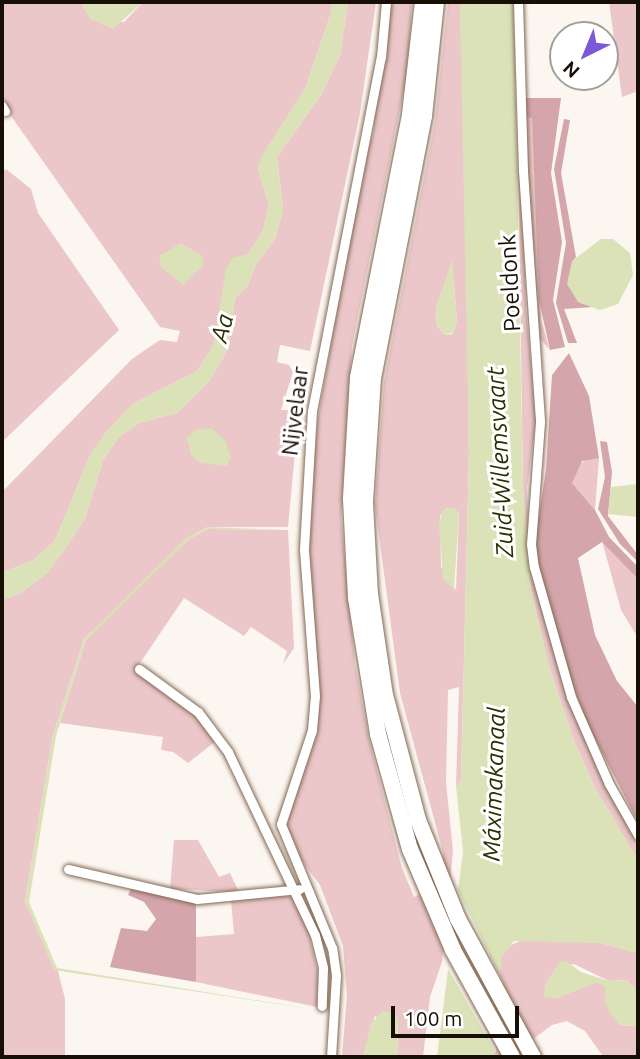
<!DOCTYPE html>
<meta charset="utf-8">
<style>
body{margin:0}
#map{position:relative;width:640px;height:1059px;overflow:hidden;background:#fcf6f1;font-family:Ubuntu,sans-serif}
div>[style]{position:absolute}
.green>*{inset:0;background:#ebc7ca}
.forest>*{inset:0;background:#d4a5aa}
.water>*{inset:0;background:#dbe2b8}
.pier>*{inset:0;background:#fcf6f1}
.roads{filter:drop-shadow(0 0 2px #826952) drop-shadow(0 0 2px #826952)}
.street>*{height:9px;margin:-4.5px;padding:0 4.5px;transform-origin:4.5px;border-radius:4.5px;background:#fff}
.highway>*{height:16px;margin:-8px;padding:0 8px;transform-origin:8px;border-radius:8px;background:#fff}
span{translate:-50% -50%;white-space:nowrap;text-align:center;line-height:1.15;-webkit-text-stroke:6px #fff;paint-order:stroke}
.street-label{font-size:23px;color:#170e06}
.water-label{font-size:24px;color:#2a2e00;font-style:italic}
.frame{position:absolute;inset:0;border:4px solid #170e06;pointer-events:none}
.north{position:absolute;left:549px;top:21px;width:70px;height:70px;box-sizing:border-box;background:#fff;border:2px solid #a29f9b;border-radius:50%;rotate:223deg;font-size:19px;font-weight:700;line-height:28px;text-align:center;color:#170e06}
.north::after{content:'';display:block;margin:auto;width:24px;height:32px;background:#7b59d4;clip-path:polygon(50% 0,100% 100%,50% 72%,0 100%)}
.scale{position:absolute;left:391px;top:1006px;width:128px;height:32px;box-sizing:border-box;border:4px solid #170e06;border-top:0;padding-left:9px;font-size:21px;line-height:24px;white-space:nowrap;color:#170e06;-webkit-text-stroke:5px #fff;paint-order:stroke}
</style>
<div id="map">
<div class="green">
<div style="clip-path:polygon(2px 2px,81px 2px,91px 19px,124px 22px,143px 2px,331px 2px,331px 13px,306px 87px,258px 169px,269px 204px,263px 231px,248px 254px,226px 273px,214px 345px,197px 371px,133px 404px,108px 430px,90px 455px,55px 541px,33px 560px,2px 573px,2px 492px,132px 359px,160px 340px,177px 342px,180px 331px,160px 327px,11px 116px,2px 94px)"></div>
<div style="clip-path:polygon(348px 2px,376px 2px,360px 113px,310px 351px,280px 345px,277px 362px,289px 365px,293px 372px,281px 410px,299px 410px,288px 527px,208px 527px,188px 537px,84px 639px,53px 735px,25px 902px,58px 971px,65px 999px,65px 1057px,2px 1057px,2px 600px,21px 593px,48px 572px,65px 549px,85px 518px,103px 460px,119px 437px,139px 423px,177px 413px,210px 380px,228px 349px,235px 298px,248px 285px,256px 264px,275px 239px,283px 209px,277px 157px,321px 95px,340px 55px)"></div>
<div style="clip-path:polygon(evenodd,388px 2px,412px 2px,408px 69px,352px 346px,341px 519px,355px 664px,369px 740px,402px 868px,414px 897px,435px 887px,443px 869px,443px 852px,400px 693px,375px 506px,384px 382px,435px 121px,448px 2px,460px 2px,465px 153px,469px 454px,461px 780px,456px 786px,459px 687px,448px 690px,446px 782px,453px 851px,442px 962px,430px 997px,423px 1057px,397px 1057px,398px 1026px,375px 1016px,363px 1057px,342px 1057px,347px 996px,343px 946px,320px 885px,291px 847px,285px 823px,316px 731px,320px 697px,308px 568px,309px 505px,318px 419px,361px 173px,373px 134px,388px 2px,452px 262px,457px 321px,452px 334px,445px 335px,437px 326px,436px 308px,452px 262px,388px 2px,447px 508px,459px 513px,456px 590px,441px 567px,440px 516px,447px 508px)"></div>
<div style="clip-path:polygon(516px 2px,526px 311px,536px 420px,527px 488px,529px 545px,536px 589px,569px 698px,638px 839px,638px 860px,596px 790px,574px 741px,548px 663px,531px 591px,523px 488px)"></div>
<div style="clip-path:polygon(609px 2px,638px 2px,638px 91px,622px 97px)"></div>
<div style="clip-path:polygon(524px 117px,532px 117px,541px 320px,550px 350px,535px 333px)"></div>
<div style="clip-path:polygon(6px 169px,31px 189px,38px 213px,119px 330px,2px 442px,2px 173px)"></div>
<div style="clip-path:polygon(588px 458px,599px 458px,595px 510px,572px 483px,576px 467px)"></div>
<div style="clip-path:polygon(208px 529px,288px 530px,294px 648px,283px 664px,287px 651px,251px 627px,244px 636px,184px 598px,136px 669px,194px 715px,216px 741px,188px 763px,173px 752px,161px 750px,163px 737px,60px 723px,86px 640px,95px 627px,189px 539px)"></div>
<div style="clip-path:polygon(602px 541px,638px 579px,638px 638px,621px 610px)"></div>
<div style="clip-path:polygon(174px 840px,198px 840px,219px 877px,230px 873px,239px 892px,170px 889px)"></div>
<div style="clip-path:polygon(275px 894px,294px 898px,308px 929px,318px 974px,317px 1007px,196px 982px,196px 937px,234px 934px,231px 900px)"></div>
<div style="clip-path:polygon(524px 939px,601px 943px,638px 953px,638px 992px,626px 980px,609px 981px,574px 964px,556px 968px,545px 985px,556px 998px,596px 982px,605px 985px,620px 1025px,638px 1026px,638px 1057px,602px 1055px,585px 1031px,567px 1021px,552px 1025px,509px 1057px,493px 1057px,501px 958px,505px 948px)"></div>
</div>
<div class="forest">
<div style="clip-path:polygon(523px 98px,561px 98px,551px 173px,562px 242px,553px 300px,565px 347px,550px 350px,539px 300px,532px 118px,524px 117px)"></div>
<div style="clip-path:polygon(564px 119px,570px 120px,561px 173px,576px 257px,572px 262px,578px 302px,593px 307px,564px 309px,577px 343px,568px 343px,556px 303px,566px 243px,554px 169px)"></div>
<div style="clip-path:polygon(569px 353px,589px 396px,599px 458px,582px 461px,572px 483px,595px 510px,609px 537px,638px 567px,638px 579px,602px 542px,578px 558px,595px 635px,617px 681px,638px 707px,638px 822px,587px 723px,571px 681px,534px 548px,546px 470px,552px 375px)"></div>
<div style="clip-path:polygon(600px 441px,607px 442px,612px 472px,608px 516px,638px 555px,638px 562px,620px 544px,598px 509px,605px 477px)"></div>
<div style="clip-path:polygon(132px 887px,196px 901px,196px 982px,110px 967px,121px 928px,147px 931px,156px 919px,144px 902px,128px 895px)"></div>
</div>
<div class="water">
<div style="clip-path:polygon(81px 2px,143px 2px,113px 29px,91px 19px)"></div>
<div style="clip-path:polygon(331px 2px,348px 2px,340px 55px,321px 95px,277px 157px,283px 209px,275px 239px,256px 264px,248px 285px,235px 298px,228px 349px,210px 380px,177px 413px,139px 423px,119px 437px,103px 460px,85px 518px,65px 549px,48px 572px,21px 593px,2px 600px,2px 573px,33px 560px,55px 541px,90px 455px,108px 430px,133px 404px,197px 371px,214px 345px,226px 269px,232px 258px,248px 254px,263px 231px,269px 204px,258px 169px,262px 155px,306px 87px,331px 13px)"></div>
<div style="clip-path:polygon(460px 2px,514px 2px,523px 488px,531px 591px,548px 663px,574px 741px,596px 790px,638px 860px,638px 953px,601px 943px,514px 941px,501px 958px,493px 1057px,437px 1057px,463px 851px,456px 786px,461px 780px,469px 454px)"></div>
<div style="clip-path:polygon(601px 239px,613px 239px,630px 253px,633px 275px,618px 304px,600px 310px,578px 302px,567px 284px,572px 261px)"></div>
<div style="clip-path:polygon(181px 243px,202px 256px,204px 265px,183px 285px,161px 267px,159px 256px)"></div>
<div style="clip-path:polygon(452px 261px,457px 321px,454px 332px,445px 335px,437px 326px,436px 307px)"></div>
<div style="clip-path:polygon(211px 428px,225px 440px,231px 458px,226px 466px,201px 463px,191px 455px,187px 438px,195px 430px)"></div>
<div style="clip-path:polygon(638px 484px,638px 517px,608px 514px,611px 487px)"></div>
<div style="clip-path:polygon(454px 507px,459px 513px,454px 590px,443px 578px,439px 523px,443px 510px)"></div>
<div style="clip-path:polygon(208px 527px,288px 530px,208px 529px,189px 539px,86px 640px,56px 736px,29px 902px,57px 968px,317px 1010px,54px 970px,25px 902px,53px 735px,84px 639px,187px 537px)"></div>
<div style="clip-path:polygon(566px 961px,581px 972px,609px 981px,626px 980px,638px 992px,638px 1026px,620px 1025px,613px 1017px,605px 1003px,605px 986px,596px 982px,556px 998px,544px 997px,545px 985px,560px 962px)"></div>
<div style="clip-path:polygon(382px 1011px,392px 1012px,398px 1019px,397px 1057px,363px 1057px,371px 1024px)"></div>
</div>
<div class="pier">
<div style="clip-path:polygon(457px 888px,503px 982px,496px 1053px,448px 969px)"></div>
</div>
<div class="roads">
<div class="street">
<div style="left:518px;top:2px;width:169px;rotate:88.3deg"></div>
<div style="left:523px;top:171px;width:252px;rotate:86.1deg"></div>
<div style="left:540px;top:422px;width:122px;rotate:94.2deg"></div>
<div style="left:531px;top:544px;width:23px;rotate:83deg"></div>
<div style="left:534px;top:567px;width:135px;rotate:74.1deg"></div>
<div style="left:571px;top:697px;width:95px;rotate:66.4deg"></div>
<div style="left:609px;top:784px;width:59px;rotate:60.4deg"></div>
<div style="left:2px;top:106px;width:6px;rotate:59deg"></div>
<div style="left:139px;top:669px;width:73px;rotate:36.1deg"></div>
<div style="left:198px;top:712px;width:50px;rotate:53.1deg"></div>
<div style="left:228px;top:752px;width:203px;rotate:64.6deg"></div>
<div style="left:315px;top:935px;width:34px;rotate:76deg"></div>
<div style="left:323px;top:968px;width:38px;rotate:92deg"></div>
<div style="left:68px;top:869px;width:132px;rotate:13.1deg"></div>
<div style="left:197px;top:899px;width:103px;rotate:-5.5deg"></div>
<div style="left:331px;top:1057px;width:82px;rotate:-86.5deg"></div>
<div style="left:336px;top:975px;width:27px;rotate:-98deg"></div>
<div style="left:332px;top:948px;width:134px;rotate:-112.4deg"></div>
<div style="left:281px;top:824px;width:99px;rotate:-71.7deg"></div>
<div style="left:312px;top:730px;width:34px;rotate:-85deg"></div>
<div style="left:315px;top:696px;width:147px;rotate:-94.3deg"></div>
<div style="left:304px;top:549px;width:138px;rotate:-86.7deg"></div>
<div style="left:312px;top:411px;width:361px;rotate:-79deg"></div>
<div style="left:381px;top:57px;width:55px;rotate:-84.8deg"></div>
</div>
<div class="highway">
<div style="left:423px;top:2px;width:114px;rotate:96.6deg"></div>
<div style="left:410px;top:115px;width:267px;rotate:101.2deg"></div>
<div style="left:358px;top:377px;width:122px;rotate:93.3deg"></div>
<div style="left:351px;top:499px;width:99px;rotate:87.1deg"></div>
<div style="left:356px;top:598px;width:138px;rotate:80.8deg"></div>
<div style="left:378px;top:734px;width:119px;rotate:74.5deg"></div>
<div style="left:410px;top:849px;width:110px;rotate:66.9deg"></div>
<div style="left:453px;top:950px;width:122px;rotate:61.1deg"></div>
<div style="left:436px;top:2px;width:115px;rotate:96deg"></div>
<div style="left:424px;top:116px;width:267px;rotate:101deg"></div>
<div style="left:373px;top:378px;width:125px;rotate:93.7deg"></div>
<div style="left:365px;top:503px;width:91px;rotate:86.9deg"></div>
<div style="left:370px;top:594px;width:102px;rotate:81.6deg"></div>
<div style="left:385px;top:695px;width:129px;rotate:75.2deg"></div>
<div style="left:418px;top:820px;width:107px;rotate:68deg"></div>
<div style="left:458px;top:919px;width:157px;rotate:61.5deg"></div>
</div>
</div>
<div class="street-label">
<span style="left:510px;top:283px;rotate:-93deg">Poeldonk</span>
<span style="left:295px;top:411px;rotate:-83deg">Nijvelaar</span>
</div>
<div class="water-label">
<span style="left:222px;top:328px;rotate:-75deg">Aa</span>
<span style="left:500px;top:462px;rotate:-93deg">Zuid-Willemsvaart</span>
<span style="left:494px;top:784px;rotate:-88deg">Máximakanaal</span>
</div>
<div class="frame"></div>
<div class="north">N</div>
<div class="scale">100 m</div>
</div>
